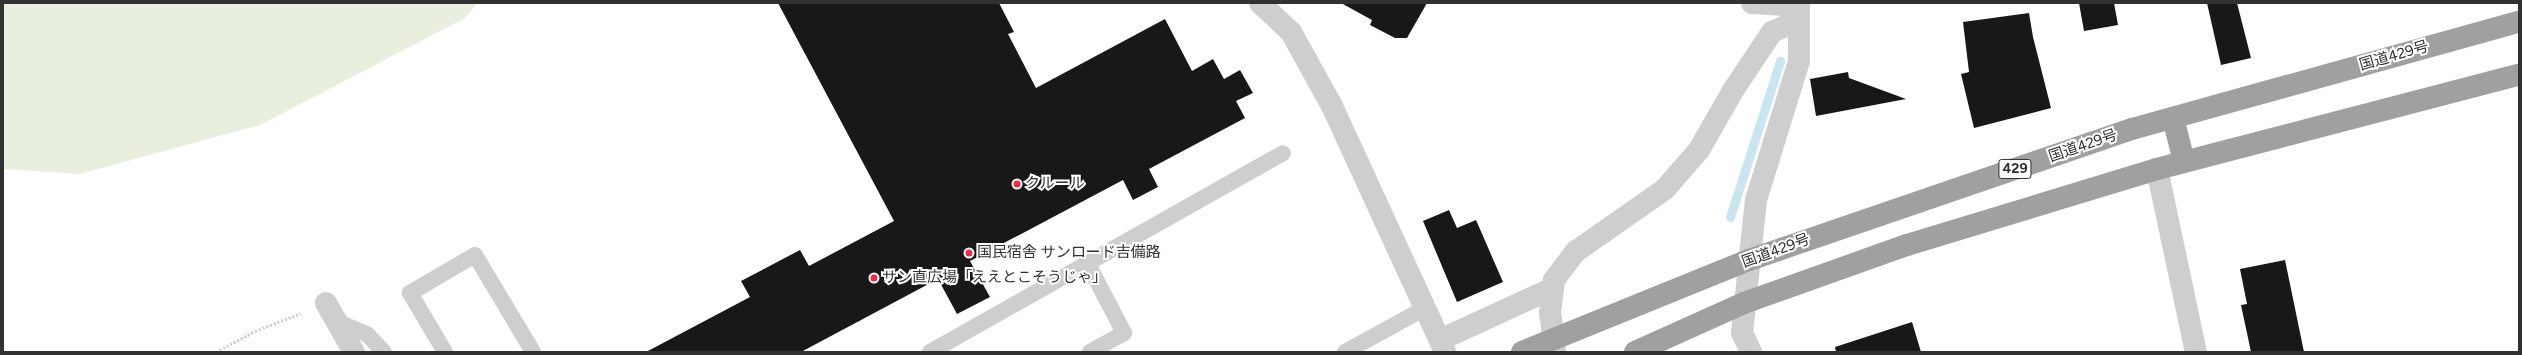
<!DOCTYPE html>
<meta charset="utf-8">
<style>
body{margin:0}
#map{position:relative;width:2522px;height:355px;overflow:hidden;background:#fff;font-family:Figtree,"Noto Sans JP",sans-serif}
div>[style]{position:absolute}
.green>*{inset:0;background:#e9efde}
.stream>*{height:9px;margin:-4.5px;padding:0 4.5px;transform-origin:4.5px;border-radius:4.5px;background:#c9e5f0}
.building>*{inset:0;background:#181818}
.path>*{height:2.5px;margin-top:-1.25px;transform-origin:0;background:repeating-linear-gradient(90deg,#cecece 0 2px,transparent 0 4px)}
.service>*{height:16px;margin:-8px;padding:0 8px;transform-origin:8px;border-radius:8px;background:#cecece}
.minor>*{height:22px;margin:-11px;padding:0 11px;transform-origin:11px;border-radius:11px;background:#cecece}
.trunk>*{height:22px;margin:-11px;padding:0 11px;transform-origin:11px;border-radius:11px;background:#a0a0a0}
.dots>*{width:11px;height:11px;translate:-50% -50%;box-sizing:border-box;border:2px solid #fff;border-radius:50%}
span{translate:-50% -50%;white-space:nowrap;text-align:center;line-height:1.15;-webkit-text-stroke:4px #fff;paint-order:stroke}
.shield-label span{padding:1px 3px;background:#fff;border:1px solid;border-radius:3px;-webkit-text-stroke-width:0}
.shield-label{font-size:14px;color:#313131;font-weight:700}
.street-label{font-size:15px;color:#313131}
.poi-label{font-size:15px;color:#313131}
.left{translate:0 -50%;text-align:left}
.frame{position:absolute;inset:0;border:4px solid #313131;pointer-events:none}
</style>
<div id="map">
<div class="green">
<div style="clip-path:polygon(3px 3px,477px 3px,465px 18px,260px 125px,80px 174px,3px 169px)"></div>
</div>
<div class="stream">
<div style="left:1730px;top:217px;width:164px;rotate:-72.2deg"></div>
</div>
<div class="building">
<div style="clip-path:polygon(778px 3px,999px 3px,1014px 32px,1008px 34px,1036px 88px,1165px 19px,1192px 71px,1213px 59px,1224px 79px,1240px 70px,1253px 93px,1236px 101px,1245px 118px,1149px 169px,1158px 187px,1133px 200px,1123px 180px,970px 261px,990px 297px,957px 314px,938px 279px,801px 352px,646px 352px,750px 297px,741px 281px,800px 250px,809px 266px,894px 221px)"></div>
<div style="clip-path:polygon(1341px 3px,1427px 3px,1407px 38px,1395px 38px,1370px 25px,1372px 20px)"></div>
<div style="clip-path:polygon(2079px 3px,2114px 3px,2118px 25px,2084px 31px)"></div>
<div style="clip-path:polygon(2207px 3px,2237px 3px,2251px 58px,2221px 65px)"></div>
<div style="clip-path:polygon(2029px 13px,2033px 37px,2051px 108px,1974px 128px,1961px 74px,1969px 72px,1963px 22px)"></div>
<div style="clip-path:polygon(1848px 72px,1849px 78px,1906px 99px,1816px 116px,1810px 79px)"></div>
<div style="clip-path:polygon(1449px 210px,1457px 228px,1476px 220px,1503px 282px,1457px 302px,1423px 221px)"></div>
<div style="clip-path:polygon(2285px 260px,2304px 352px,2251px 352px,2241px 305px,2247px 304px,2240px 269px)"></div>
<div style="clip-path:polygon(1912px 322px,1921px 352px,1836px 352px,1835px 347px)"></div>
</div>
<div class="path">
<div style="left:216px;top:352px;width:44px;rotate:-28.3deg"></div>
<div style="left:255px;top:331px;width:49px;rotate:-21.4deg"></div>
</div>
<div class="service">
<div style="left:1088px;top:264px;width:78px;rotate:62.4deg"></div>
<div style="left:1124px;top:333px;width:39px;rotate:151deg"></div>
<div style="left:336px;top:321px;width:34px;rotate:23deg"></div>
<div style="left:367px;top:334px;width:25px;rotate:47deg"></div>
<div style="left:445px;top:352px;width:69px;rotate:-120.7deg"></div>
<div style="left:410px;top:293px;width:75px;rotate:-30.3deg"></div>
<div style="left:475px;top:255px;width:113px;rotate:59.1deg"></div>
<div style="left:930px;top:352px;width:405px;rotate:-29.4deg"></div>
<div style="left:1345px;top:352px;width:91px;rotate:-28.8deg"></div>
</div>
<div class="minor">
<div style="left:1260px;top:3px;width:42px;rotate:43.1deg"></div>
<div style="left:1291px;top:32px;width:85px;rotate:61deg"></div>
<div style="left:1332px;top:106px;width:271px;rotate:65.3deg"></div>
<div style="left:1752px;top:3px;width:47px;rotate:3.7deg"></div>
<div style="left:2157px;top:169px;width:187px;rotate:78deg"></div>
<div style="left:326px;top:303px;width:56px;rotate:60.3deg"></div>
<div style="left:1440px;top:340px;width:124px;rotate:-24.7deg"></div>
<div style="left:1555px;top:352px;width:39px;rotate:-97deg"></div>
<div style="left:1550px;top:313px;width:33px;rotate:-83deg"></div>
<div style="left:1554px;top:280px;width:35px;rotate:-53deg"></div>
<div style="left:1575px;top:252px;width:110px;rotate:-35deg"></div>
<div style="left:1665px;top:189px;width:52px;rotate:-48.9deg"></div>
<div style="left:1699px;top:150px;width:70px;rotate:-60.2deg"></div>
<div style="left:1734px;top:89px;width:69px;rotate:-56.3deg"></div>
<div style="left:1772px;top:32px;width:27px;rotate:-24deg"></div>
<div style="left:1751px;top:352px;width:21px;rotate:-115deg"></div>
<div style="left:1742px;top:333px;width:134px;rotate:-84deg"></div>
<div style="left:1756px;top:200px;width:145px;rotate:-72.8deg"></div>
<div style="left:1799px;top:61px;width:58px;rotate:-90deg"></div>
</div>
<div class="trunk">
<div style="left:2173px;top:118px;width:44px;rotate:75.7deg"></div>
<div style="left:1522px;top:352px;width:245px;rotate:-22.1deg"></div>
<div style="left:1749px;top:260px;width:405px;rotate:-18.9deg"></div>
<div style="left:2132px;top:129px;width:402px;rotate:-15.5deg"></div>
<div style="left:1635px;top:352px;width:120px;rotate:-24.2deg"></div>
<div style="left:1744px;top:303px;width:173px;rotate:-19.6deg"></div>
<div style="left:1907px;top:245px;width:261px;rotate:-16.9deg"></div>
<div style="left:2157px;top:169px;width:374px;rotate:-14.6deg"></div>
</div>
<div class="dots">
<div style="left:1017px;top:184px;background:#f6254a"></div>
<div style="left:969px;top:253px;background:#f6254a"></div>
<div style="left:874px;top:278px;background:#f6254a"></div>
</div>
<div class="shield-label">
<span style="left:2015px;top:169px">429</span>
</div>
<div class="street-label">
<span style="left:2394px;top:56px;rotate:-16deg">国道429号</span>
<span style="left:2083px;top:146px;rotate:-19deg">国道429号</span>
<span style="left:1776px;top:251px;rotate:-20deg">国道429号</span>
</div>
<div class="poi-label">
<span class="left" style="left:1025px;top:184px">クルール</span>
<span class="left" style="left:977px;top:253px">国民宿舎 サンロード吉備路</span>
<span class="left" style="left:882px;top:278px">サン直広場「ええとこそうじゃ」</span>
</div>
<div class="frame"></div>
</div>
